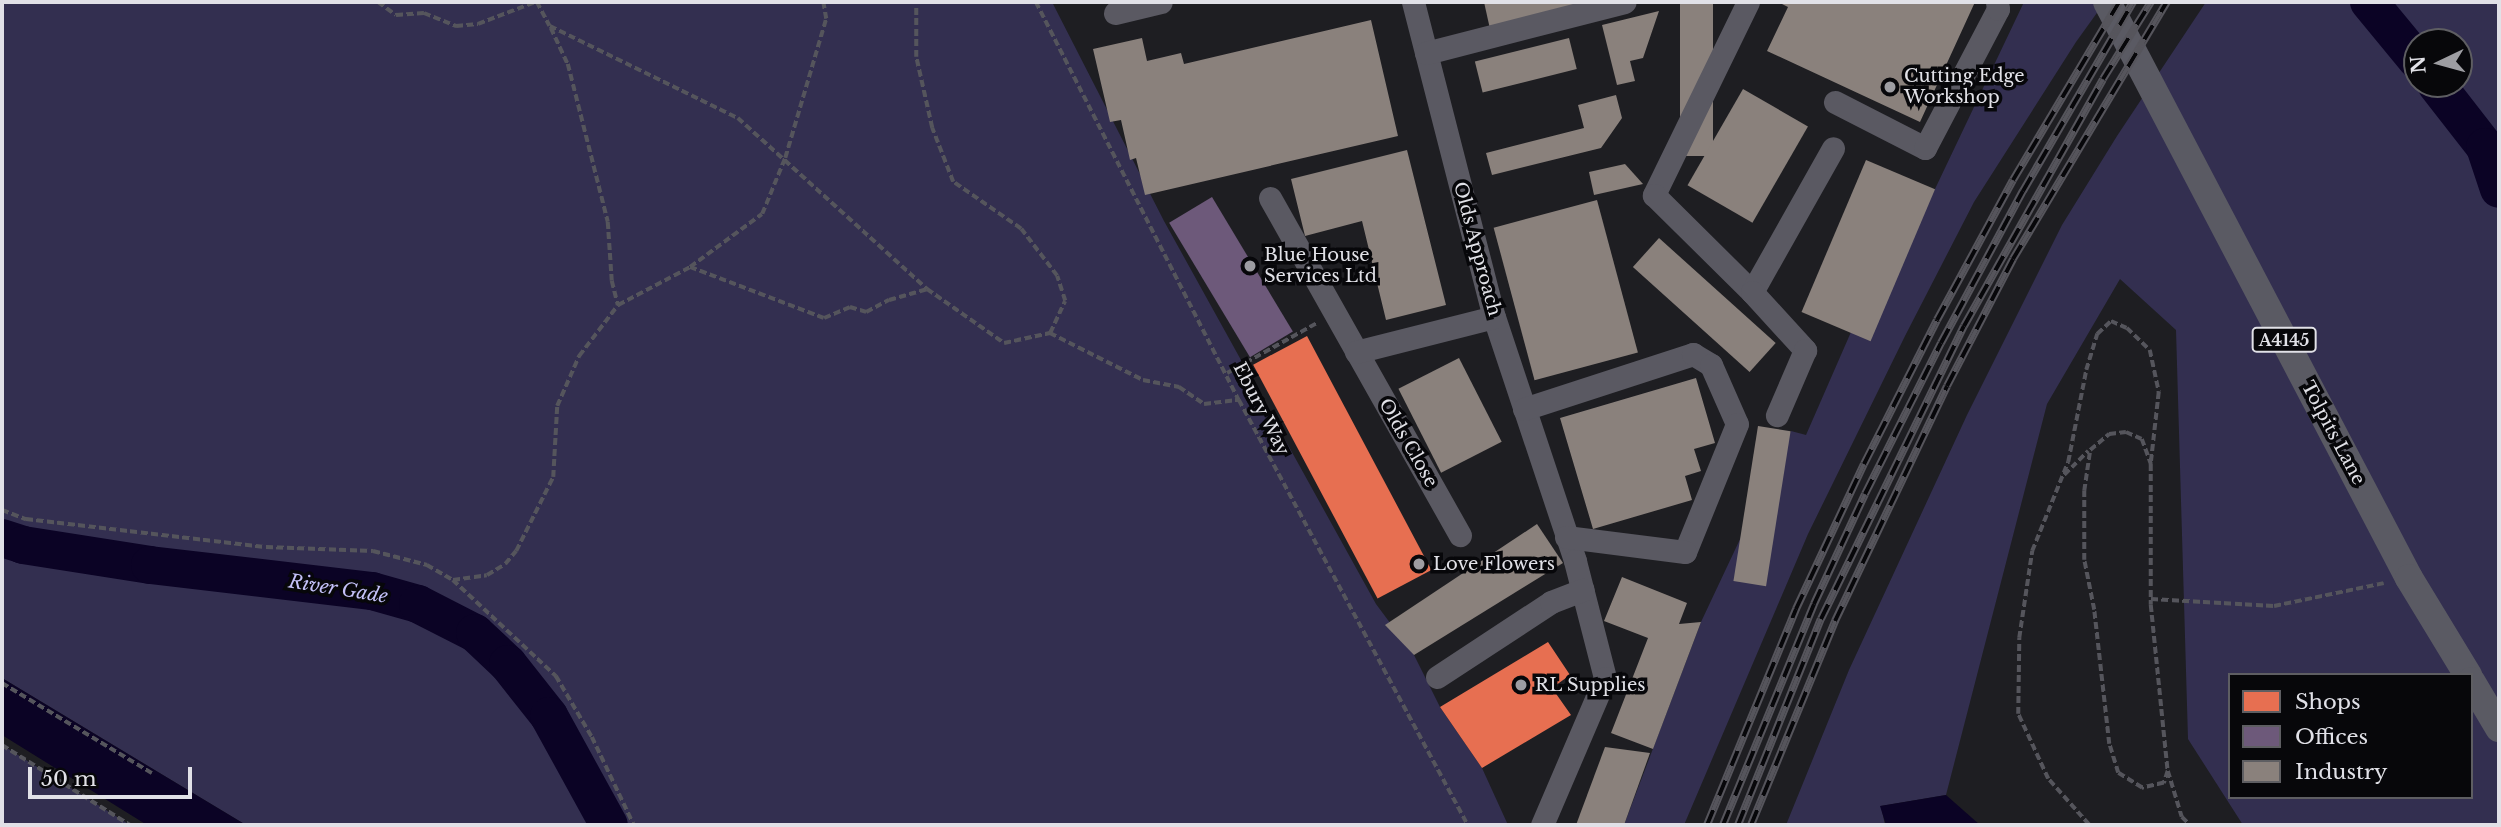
<!DOCTYPE html>
<style>
body{margin:0}
#map{position:relative;width:2501px;height:827px;overflow:hidden;background:#1e1e22;font-family:"Libre Baskerville",serif}
div>[style]{position:absolute}
.green>*{inset:0;background:#332f50}
.water>*{inset:0;background:#0b0325}
.shops>*{inset:0;background:#e76f51;transform-origin:0 0}
.offices>*{inset:0;background:#6d597a;transform-origin:0 0}
.industry>*{inset:0;background:#8a817c;transform-origin:0 0}
.river>*{height:38px;margin:-19px;padding:0 19px;transform-origin:19px;border-radius:19px;background:#0b0325}
.path>*{height:3.5px;margin-top:-1.75px;transform-origin:0;background:repeating-linear-gradient(90deg,#55555c 0 7px,transparent 0 10.5px)}
.minor>*{height:23px;margin:-11.5px;padding:0 11.5px;transform-origin:11.5px;border-radius:11.5px;background:#5a5962}
.major>*{height:28px;margin:-14px;padding:0 14px;transform-origin:14px;border-radius:14px;background:#5a5a63}
.rail>*{height:8px;margin-top:-4px;transform-origin:0;background:repeating-linear-gradient(90deg,#07070a 0 16px,#56555c 0 32px);box-sizing:border-box;border-block:2px solid #56555c}
.dots>*{width:19px;height:19px;translate:-50% -50%;box-sizing:border-box;border:4px solid #07070a;border-radius:50%}
span{translate:-50% -50%;white-space:nowrap;text-align:center;line-height:1.15;-webkit-text-stroke:7px #07070a;paint-order:stroke}
.shield-label span{padding:2px 5px;background:#07070a;border:2px solid;border-radius:5px;-webkit-text-stroke-width:0}
.shield-label{font-size:16px;color:#e1e1e7;font-weight:700}
.poi-label{font-size:18px;color:#e1e1e7}
.left{translate:0 -50%;text-align:left}
.street-label{font-size:18px;color:#e1e1e7}
.water-label{font-size:19px;color:#c4c1f8;font-style:italic}
.frame{position:absolute;inset:0;border:4px solid #e1e1e7;pointer-events:none}
.legend{position:absolute;left:2228px;top:673px;width:245px;height:126px;box-sizing:border-box;background:#07070a;border:2px solid #5e5e62;margin:0;padding:9px 12px;list-style:none;font-size:21px;color:#e1e1e7}
.legend li{display:flex;align-items:center;gap:14px;height:35px}
.legend b{width:35px;border:2px solid #5e5e62}
.north{position:absolute;left:2403px;top:28px;width:70px;height:70px;box-sizing:border-box;background:#07070a;border:2px solid #5e5e62;border-radius:50%;rotate:265deg;font-size:19px;font-weight:700;line-height:28px;text-align:center;color:#e1e1e7}
.north::after{content:'';display:block;margin:auto;width:24px;height:32px;background:#9d9da2;clip-path:polygon(50% 0,100% 100%,50% 72%,0 100%)}
.scale{position:absolute;left:28px;top:767px;width:164px;height:32px;box-sizing:border-box;border:4px solid #e1e1e7;border-top:0;padding-left:9px;font-size:21px;line-height:24px;white-space:nowrap;color:#e1e1e7;-webkit-text-stroke:5px #07070a;paint-order:stroke}
</style>
<div id="map">
<div class="green">
<div style="clip-path:polygon(2px 2px,1052px 2px,1164px 221px,1376px 604px,1414px 655px,1440px 707px,1482px 768px,1508px 825px,246px 825px,2px 678px)"></div>
<div style="clip-path:polygon(2024px 2px,2095px 2px,2099px 10px,2076px 42px,1974px 202px,1905px 336px,1808px 534px,1684px 825px,1624px 825px,1701px 622px,1791px 431px,1806px 435px,1851px 332px,1935px 189px)"></div>
<div style="clip-path:polygon(evenodd,2206px 2px,2499px 2px,2499px 825px,2243px 825px,2188px 739px,2176px 330px,2120px 279px,2047px 404px,1946px 795px,1881px 806px,1885px 825px,1786px 825px,1849px 670px,1967px 415px,2062px 225px,2117px 136px,2206px 2px,2417px 42px,2459px 42px,2459px 84px,2417px 84px,2417px 42px,2206px 2px,2230px 675px,2471px 675px,2471px 797px,2230px 797px,2230px 675px)"></div>
<div style="clip-path:polygon(2px 745px,130px 825px,2px 825px)"></div>
</div>
<div class="water">
<div style="clip-path:polygon(2px 678px,138px 760px,246px 825px,147px 825px,2px 735px)"></div>
<div style="clip-path:polygon(1946px 795px,1980px 825px,1886px 825px,1880px 806px)"></div>
</div>
<div class="shops">
<div style="left:1307px;top:336px;width:265px;height:61px;rotate:62deg"></div>
<div style="clip-path:polygon(1548px 642px,1570px 675px,1552px 688px,1571px 715px,1482px 768px,1440px 707px)"></div>
</div>
<div class="offices">
<div style="left:1212px;top:197px;width:157px;height:50px;rotate:59deg"></div>
</div>
<div class="industry">
<div style="clip-path:polygon(1484px 2px,1598px 2px,1490px 29px)"></div>
<div style="left:1680px;top:2px;width:33px;height:154px"></div>
<div style="clip-path:polygon(1778px 2px,1975px 2px,1920px 122px,1767px 51px,1788px 7px)"></div>
<div style="clip-path:polygon(1659px 11px,1643px 58px,1630px 61px,1635px 81px,1617px 85px,1602px 25px)"></div>
<div style="clip-path:polygon(1371px 20px,1398px 136px,1145px 195px,1136px 158px,1130px 160px,1121px 120px,1110px 122px,1093px 49px,1142px 38px,1147px 61px,1181px 53px,1184px 64px)"></div>
<div style="left:1569px;top:38px;width:32px;height:97px;rotate:76deg"></div>
<div style="left:1743px;top:89px;width:75px;height:111px;rotate:30deg"></div>
<div style="clip-path:polygon(1616px 95px,1622px 118px,1601px 148px,1492px 175px,1486px 153px,1584px 128px,1578px 105px)"></div>
<div style="clip-path:polygon(1407px 150px,1446px 305px,1386px 320px,1362px 221px,1305px 236px,1291px 179px)"></div>
<div style="left:1866px;top:160px;width:75px;height:165px;rotate:23deg"></div>
<div style="clip-path:polygon(1625px 164px,1643px 184px,1594px 195px,1589px 172px)"></div>
<div style="left:1597px;top:200px;width:158px;height:107px;rotate:75deg"></div>
<div style="left:1659px;top:238px;width:157px;height:39px;rotate:42deg"></div>
<div style="left:1459px;top:358px;width:94px;height:68px;rotate:63deg"></div>
<div style="clip-path:polygon(1696px 378px,1715px 443px,1694px 449px,1701px 471px,1685px 476px,1692px 500px,1593px 529px,1560px 418px)"></div>
<div style="left:1758px;top:426px;width:33px;height:157px;rotate:9deg"></div>
<div style="clip-path:polygon(1537px 524px,1563px 563px,1414px 655px,1385px 625px)"></div>
<div style="clip-path:polygon(1622px 577px,1687px 603px,1679px 624px,1701px 622px,1653px 749px,1611px 733px,1648px 638px,1604px 621px)"></div>
<div style="clip-path:polygon(1605px 747px,1650px 753px,1624px 825px,1576px 825px)"></div>
</div>
<div class="river">
<div style="left:2369px;top:2px;width:75px;rotate:50.4deg"></div>
<div style="left:2436px;top:84px;width:80px;rotate:52.1deg"></div>
<div style="left:2485px;top:147px;width:44px;rotate:71.6deg"></div>
<div style="left:2px;top:538px;width:22px;rotate:18deg"></div>
<div style="left:23px;top:545px;width:129px;rotate:8.9deg"></div>
<div style="left:150px;top:565px;width:224px;rotate:6.7deg"></div>
<div style="left:372px;top:591px;width:48px;rotate:15.8deg"></div>
<div style="left:418px;top:604px;width:64px;rotate:27deg"></div>
<div style="left:475px;top:633px;width:45px;rotate:43.2deg"></div>
<div style="left:508px;top:664px;width:66px;rotate:51.7deg"></div>
<div style="left:549px;top:716px;width:124px;rotate:61.2deg"></div>
</div>
<div class="path">
<div style="left:339px;top:2px;width:4px"></div>
<div style="left:378px;top:2px;width:22px;rotate:36deg"></div>
<div style="left:396px;top:15px;width:28px;rotate:-4deg"></div>
<div style="left:424px;top:13px;width:35px;rotate:22deg"></div>
<div style="left:456px;top:26px;width:22px;rotate:-5deg"></div>
<div style="left:478px;top:24px;width:61px;rotate:-21.1deg"></div>
<div style="left:537px;top:2px;width:27px;rotate:62deg"></div>
<div style="left:550px;top:26px;width:209px;rotate:26.1deg"></div>
<div style="left:738px;top:118px;width:255px;rotate:42.1deg"></div>
<div style="left:927px;top:289px;width:94px;rotate:35deg"></div>
<div style="left:1004px;top:343px;width:47px;rotate:-12.3deg"></div>
<div style="left:1050px;top:333px;width:35px;rotate:-65deg"></div>
<div style="left:1065px;top:301px;width:26px;rotate:-108deg"></div>
<div style="left:1057px;top:276px;width:59px;rotate:-127.5deg"></div>
<div style="left:1021px;top:229px;width:83px;rotate:-145.3deg"></div>
<div style="left:953px;top:182px;width:58px;rotate:-111.3deg"></div>
<div style="left:932px;top:128px;width:73px;rotate:-102.7deg"></div>
<div style="left:916px;top:57px;width:55px;rotate:-90deg"></div>
<div style="left:1036px;top:2px;width:447px;rotate:63deg"></div>
<div style="left:1239px;top:400px;width:483px;rotate:61.7deg"></div>
<div style="left:551px;top:28px;width:40px;rotate:65deg"></div>
<div style="left:568px;top:64px;width:163px;rotate:75.8deg"></div>
<div style="left:608px;top:222px;width:59px;rotate:86.1deg"></div>
<div style="left:612px;top:281px;width:25px;rotate:76deg"></div>
<div style="left:690px;top:267px;width:143px;rotate:20.8deg"></div>
<div style="left:824px;top:318px;width:28px;rotate:-23deg"></div>
<div style="left:850px;top:307px;width:17px;rotate:17deg"></div>
<div style="left:866px;top:312px;width:26px;rotate:-28deg"></div>
<div style="left:889px;top:300px;width:40px;rotate:-16deg"></div>
<div style="left:1050px;top:333px;width:104px;rotate:26.8deg"></div>
<div style="left:1143px;top:380px;width:37px;rotate:11deg"></div>
<div style="left:1179px;top:387px;width:30px;rotate:34deg"></div>
<div style="left:1204px;top:404px;width:35px;rotate:-7deg"></div>
<div style="left:1227px;top:373px;width:103px;rotate:-29.1deg"></div>
<div style="left:2064px;top:475px;width:34px;rotate:-45deg"></div>
<div style="left:2px;top:510px;width:26px;rotate:21deg"></div>
<div style="left:26px;top:519px;width:242px;rotate:6.7deg"></div>
<div style="left:266px;top:547px;width:107px;rotate:2.1deg"></div>
<div style="left:373px;top:551px;width:56px;rotate:14.5deg"></div>
<div style="left:427px;top:565px;width:30px;rotate:30deg"></div>
<div style="left:453px;top:580px;width:141px;rotate:43deg"></div>
<div style="left:556px;top:676px;width:71px;rotate:59.5deg"></div>
<div style="left:592px;top:737px;width:98px;rotate:64.5deg"></div>
<div style="left:453px;top:580px;width:34px;rotate:-8deg"></div>
<div style="left:487px;top:575px;width:21px;rotate:-31deg"></div>
<div style="left:505px;top:564px;width:17px;rotate:-50deg"></div>
<div style="left:516px;top:551px;width:83px;rotate:-63.4deg"></div>
<div style="left:553px;top:477px;width:71px;rotate:-86.8deg"></div>
<div style="left:557px;top:406px;width:55px;rotate:-66.3deg"></div>
<div style="left:579px;top:356px;width:64px;rotate:-52.6deg"></div>
<div style="left:618px;top:305px;width:81px;rotate:-27.8deg"></div>
<div style="left:690px;top:267px;width:89px;rotate:-36.4deg"></div>
<div style="left:762px;top:214px;width:61px;rotate:-67.7deg"></div>
<div style="left:785px;top:158px;width:145px;rotate:-73.6deg"></div>
<div style="left:826px;top:19px;width:17px;rotate:-100deg"></div>
<div style="left:2151px;top:599px;width:123px;rotate:3.3deg"></div>
<div style="left:2274px;top:606px;width:112px;rotate:-11.8deg"></div>
<div style="left:2px;top:683px;width:175px;rotate:31deg"></div>
<div style="left:2px;top:745px;width:151px;rotate:32deg"></div>
<div style="left:2168px;top:771px;width:13px;rotate:108deg"></div>
<div style="left:2164px;top:783px;width:23px;rotate:167deg"></div>
<div style="left:2142px;top:788px;width:28px;rotate:-148deg"></div>
<div style="left:2118px;top:773px;width:30px;rotate:-107deg"></div>
<div style="left:2109px;top:744px;width:135px;rotate:-96.4deg"></div>
<div style="left:2094px;top:610px;width:51px;rotate:-101.3deg"></div>
<div style="left:2084px;top:560px;width:69px;rotate:-90deg"></div>
<div style="left:2084px;top:491px;width:41px;rotate:-81.7deg"></div>
<div style="left:2090px;top:450px;width:25px;rotate:-40deg"></div>
<div style="left:2109px;top:434px;width:17px;rotate:-7deg"></div>
<div style="left:2126px;top:432px;width:17px;rotate:24deg"></div>
<div style="left:2142px;top:439px;width:27px;rotate:70deg"></div>
<div style="left:2151px;top:464px;width:141px;rotate:90deg"></div>
<div style="left:2151px;top:605px;width:167px;rotate:84.2deg"></div>
<div style="left:2168px;top:771px;width:48px;rotate:73.1deg"></div>
<div style="left:2182px;top:817px;width:11px;rotate:45deg"></div>
<div style="left:2089px;top:825px;width:62px;rotate:-131.7deg"></div>
<div style="left:2048px;top:779px;width:72px;rotate:-114.8deg"></div>
<div style="left:2018px;top:714px;width:76px;rotate:-89.2deg"></div>
<div style="left:2019px;top:638px;width:88px;rotate:-81.5deg"></div>
<div style="left:2032px;top:551px;width:96px;rotate:-68deg"></div>
<div style="left:2068px;top:462px;width:94px;rotate:-78.9deg"></div>
<div style="left:2086px;top:370px;width:38px;rotate:-73deg"></div>
<div style="left:2097px;top:334px;width:19px;rotate:-43deg"></div>
<div style="left:2111px;top:321px;width:17px;rotate:24deg"></div>
<div style="left:2127px;top:328px;width:32px;rotate:44deg"></div>
<div style="left:2150px;top:350px;width:43px;rotate:77.9deg"></div>
<div style="left:2159px;top:392px;width:71px;rotate:96.4deg"></div>
</div>
<div class="minor">
<div style="left:1413px;top:2px;width:325px;rotate:75.6deg"></div>
<div style="left:1494px;top:317px;width:257px;rotate:71.6deg"></div>
<div style="left:1575px;top:561px;width:121px;rotate:75.6deg"></div>
<div style="left:1605px;top:678px;width:160px;rotate:113.2deg"></div>
<div style="left:1748px;top:2px;width:215px;rotate:116deg"></div>
<div style="left:1654px;top:195px;width:138px;rotate:44.7deg"></div>
<div style="left:1752px;top:292px;width:165px;rotate:-60.6deg"></div>
<div style="left:1115px;top:13px;width:47px;rotate:-13.4deg"></div>
<div style="left:1426px;top:53px;width:205px;rotate:-14.4deg"></div>
<div style="left:1835px;top:102px;width:101px;rotate:27.1deg"></div>
<div style="left:1925px;top:148px;width:157px;rotate:-62.3deg"></div>
<div style="left:1998px;top:9px;width:7px;rotate:-98deg"></div>
<div style="left:1270px;top:198px;width:387px;rotate:60.6deg"></div>
<div style="left:1752px;top:292px;width:79px;rotate:47.6deg"></div>
<div style="left:1805px;top:350px;width:71px;rotate:113.3deg"></div>
<div style="left:1356px;top:352px;width:142px;rotate:-14.2deg"></div>
<div style="left:1524px;top:409px;width:178px;rotate:-18deg"></div>
<div style="left:1693px;top:354px;width:21px;rotate:31deg"></div>
<div style="left:1711px;top:365px;width:64px;rotate:66.2deg"></div>
<div style="left:1737px;top:424px;width:138px;rotate:112.1deg"></div>
<div style="left:1685px;top:552px;width:120px;rotate:-172.8deg"></div>
<div style="left:1437px;top:677px;width:136px;rotate:-33.3deg"></div>
<div style="left:1551px;top:602px;width:34px;rotate:-21deg"></div>
</div>
<div class="major">
<div style="left:2107px;top:2px;width:650px;rotate:62.33deg"></div>
<div style="left:2409px;top:578px;width:114px;rotate:58.7deg"></div>
<div style="left:2471px;top:681px;width:55px;rotate:59.2deg"></div>
</div>
<div class="rail">
<div style="left:1707px;top:825px;width:234px;rotate:-67.6deg"></div>
<div style="left:1796px;top:609px;width:160px;rotate:-64.9deg"></div>
<div style="left:1864px;top:464px;width:161px;rotate:-63.1deg"></div>
<div style="left:1937px;top:320px;width:159px;rotate:-61.5deg"></div>
<div style="left:2013px;top:180px;width:207px;rotate:-59.2deg"></div>
<div style="left:1723px;top:825px;width:239px;rotate:-67.6deg"></div>
<div style="left:1814px;top:604px;width:121px;rotate:-65.1deg"></div>
<div style="left:1865px;top:494px;width:169px;rotate:-63.3deg"></div>
<div style="left:1941px;top:343px;width:173px;rotate:-61.7deg"></div>
<div style="left:2023px;top:191px;width:219px;rotate:-59.8deg"></div>
<div style="left:1738px;top:825px;width:222px;rotate:-68.1deg"></div>
<div style="left:1821px;top:619px;width:326px;rotate:-64deg"></div>
<div style="left:1964px;top:326px;width:283px;rotate:-60.6deg"></div>
<div style="left:2103px;top:79px;width:91px;rotate:-58.1deg"></div>
<div style="left:1751px;top:825px;width:221px;rotate:-67.6deg"></div>
<div style="left:1835px;top:621px;width:260px;rotate:-64.5deg"></div>
<div style="left:1947px;top:386px;width:143px;rotate:-62.5deg"></div>
<div style="left:2013px;top:259px;width:300px;rotate:-59.1deg"></div>
</div>
<div class="dots">
<div style="left:1890px;top:87px;background:#9d9da2"></div>
<div style="left:1250px;top:266px;background:#9d9da2"></div>
<div style="left:1419px;top:564px;background:#9d9da2"></div>
<div style="left:1521px;top:685px;background:#9d9da2"></div>
</div>
<div class="shield-label">
<span style="left:2284px;top:340px">A4145</span>
</div>
<div class="poi-label">
<span class="left" style="left:1904px;top:87px">Cutting Edge<br>Workshop</span>
<span class="left" style="left:1264px;top:266px">Blue House<br>Services Ltd</span>
<span class="left" style="left:1433px;top:564px">Love Flowers</span>
<span class="left" style="left:1535px;top:685px">RL Supplies</span>
</div>
<div class="street-label">
<span style="left:1477px;top:249px;rotate:75deg">Olds Approach</span>
<span style="left:1261px;top:409px;rotate:63deg">Ebury Way</span>
<span style="left:2333px;top:433px;rotate:62deg">Tolpits Lane</span>
<span style="left:1408px;top:443px;rotate:60deg">Olds Close</span>
</div>
<div class="water-label">
<span style="left:338px;top:589px;rotate:9deg">River Gade</span>
</div>
<div class="frame"></div>
<ul class="legend">
<li><b style="height:19px;background:#e76f51"></b>Shops</li>
<li><b style="height:19px;background:#6d597a"></b>Offices</li>
<li><b style="height:19px;background:#8a817c"></b>Industry</li>
</ul>
<div class="north">N</div>
<div class="scale">50 m</div>
</div>
